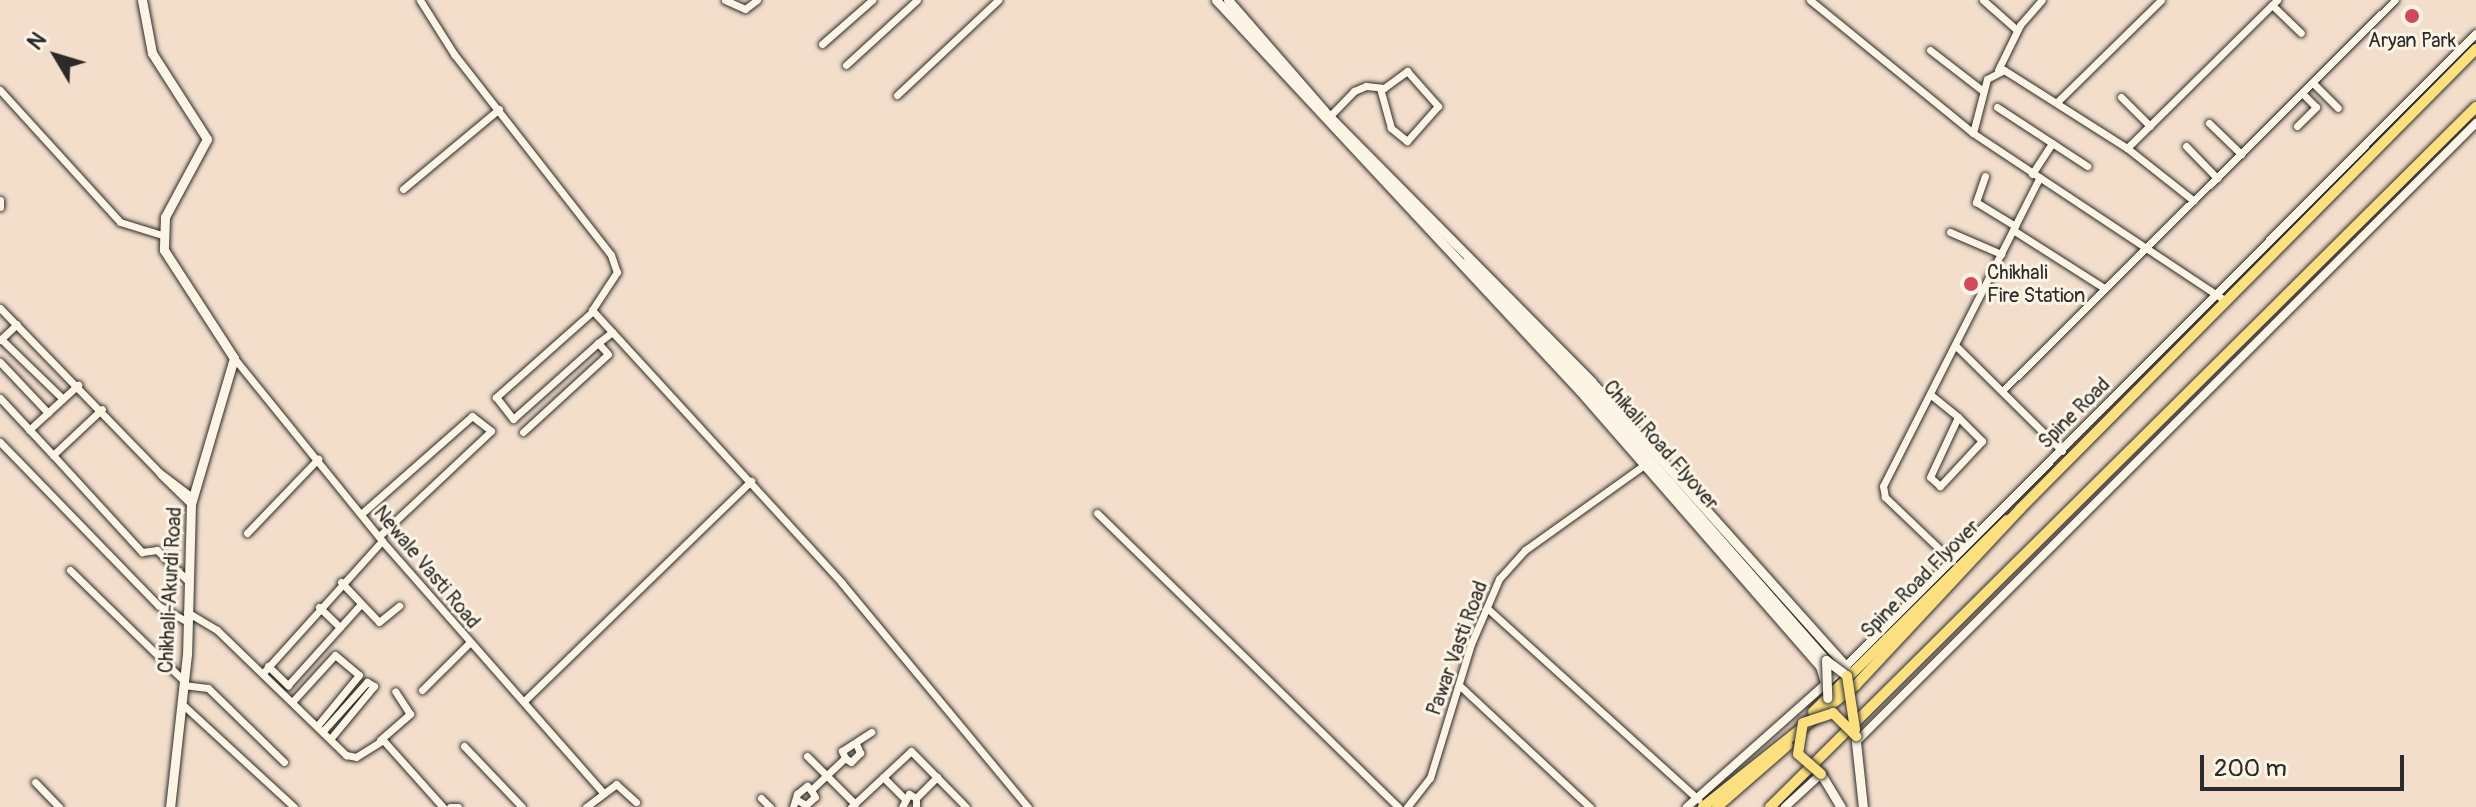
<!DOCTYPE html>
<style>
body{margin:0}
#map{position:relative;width:2476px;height:807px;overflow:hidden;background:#f3decc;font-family:Pangolin,sans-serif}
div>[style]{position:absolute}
.roads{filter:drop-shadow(0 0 2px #2b2b2b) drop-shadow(0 0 2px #2b2b2b)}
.minor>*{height:7px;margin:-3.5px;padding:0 3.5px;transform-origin:3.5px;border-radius:3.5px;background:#fcf5e5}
.tertiary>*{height:8px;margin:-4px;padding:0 4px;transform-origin:4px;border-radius:4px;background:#fcf5e5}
.secondary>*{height:9px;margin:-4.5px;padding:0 4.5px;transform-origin:4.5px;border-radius:4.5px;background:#fcf5e5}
.primary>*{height:10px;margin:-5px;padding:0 5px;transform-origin:5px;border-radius:5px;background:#fce080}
.bridges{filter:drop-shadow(0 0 2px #2b2b2b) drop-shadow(0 0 2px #2b2b2b)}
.secondary-bridge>*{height:9px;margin:-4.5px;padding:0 4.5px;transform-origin:4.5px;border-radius:4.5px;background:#fcf5e5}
.primary-bridge>*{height:10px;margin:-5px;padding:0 5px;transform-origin:5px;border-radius:5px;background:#fce080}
.dots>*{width:22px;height:22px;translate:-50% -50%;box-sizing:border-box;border:4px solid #fcf5e5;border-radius:50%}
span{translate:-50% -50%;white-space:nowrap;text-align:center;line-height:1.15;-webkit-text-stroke:6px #fcf5e5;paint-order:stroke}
.poi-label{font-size:20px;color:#2b2b2b}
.left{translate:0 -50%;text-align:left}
.street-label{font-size:20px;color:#2b2b2b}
.north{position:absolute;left:16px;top:16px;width:80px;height:80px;-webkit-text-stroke:6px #fcf5e5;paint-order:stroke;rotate:308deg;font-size:22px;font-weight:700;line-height:32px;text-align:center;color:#2b2b2b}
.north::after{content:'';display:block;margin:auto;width:28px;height:36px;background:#2b2b2b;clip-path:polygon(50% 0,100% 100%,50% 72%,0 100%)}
.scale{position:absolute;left:2200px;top:755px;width:204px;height:36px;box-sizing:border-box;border:4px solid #2b2b2b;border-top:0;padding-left:10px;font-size:24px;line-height:28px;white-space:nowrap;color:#2b2b2b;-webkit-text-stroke:6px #fcf5e5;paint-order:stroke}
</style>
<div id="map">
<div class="roads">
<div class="minor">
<div style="left:420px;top:0;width:64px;rotate:57.8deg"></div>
<div style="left:454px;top:54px;width:255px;rotate:52deg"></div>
<div style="left:611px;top:255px;width:18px;rotate:71deg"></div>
<div style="left:617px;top:272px;width:45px;rotate:123.3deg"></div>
<div style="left:592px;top:310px;width:369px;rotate:47.5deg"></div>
<div style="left:841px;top:582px;width:293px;rotate:50.3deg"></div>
<div style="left:725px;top:0;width:22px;rotate:24deg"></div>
<div style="left:745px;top:9px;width:15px;rotate:-37deg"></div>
<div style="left:1810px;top:0;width:210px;rotate:39.2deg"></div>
<div style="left:1973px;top:133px;width:304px;rotate:33.6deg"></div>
<div style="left:1983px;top:0;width:45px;rotate:41.4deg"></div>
<div style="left:2272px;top:5px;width:40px;rotate:44deg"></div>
<div style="left:822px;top:44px;width:67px;rotate:-41.3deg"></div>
<div style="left:1930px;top:50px;width:67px;rotate:37.7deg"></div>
<div style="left:846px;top:65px;width:96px;rotate:-42.5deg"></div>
<div style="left:1998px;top:70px;width:50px;rotate:-63.9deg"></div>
<div style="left:2020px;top:25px;width:33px;rotate:-49deg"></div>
<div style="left:2313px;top:83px;width:35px;rotate:45deg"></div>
<div style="left:0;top:90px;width:178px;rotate:47.7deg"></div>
<div style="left:120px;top:222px;width:44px;rotate:17.2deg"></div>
<div style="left:897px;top:95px;width:139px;rotate:-43.2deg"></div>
<div style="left:2121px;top:97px;width:41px;rotate:45deg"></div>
<div style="left:2058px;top:101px;width:144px;rotate:-44.4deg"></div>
<div style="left:1997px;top:107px;width:108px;rotate:33.2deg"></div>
<div style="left:1327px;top:119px;width:39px;rotate:-46deg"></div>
<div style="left:1354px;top:91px;width:13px;rotate:-23deg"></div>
<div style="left:1366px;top:86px;width:18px;rotate:6deg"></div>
<div style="left:1384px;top:88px;width:29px;rotate:-36deg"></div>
<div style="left:1407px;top:71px;width:47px;rotate:48.5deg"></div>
<div style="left:1438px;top:106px;width:47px;rotate:131.5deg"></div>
<div style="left:1407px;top:141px;width:21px;rotate:-141deg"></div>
<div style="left:1391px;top:128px;width:41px;rotate:-105.4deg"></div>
<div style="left:2209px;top:123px;width:45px;rotate:44.1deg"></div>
<div style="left:2297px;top:126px;width:27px;rotate:-45deg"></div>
<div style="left:2316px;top:107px;width:20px;rotate:-135deg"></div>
<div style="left:1973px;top:133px;width:56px;rotate:-75.5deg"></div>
<div style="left:1987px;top:79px;width:19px;rotate:-28deg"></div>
<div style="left:2004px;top:70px;width:146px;rotate:32.4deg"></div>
<div style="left:2127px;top:148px;width:85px;rotate:38.3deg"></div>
<div style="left:2186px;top:146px;width:45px;rotate:45.9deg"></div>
<div style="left:2127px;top:148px;width:211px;rotate:-44.6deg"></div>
<div style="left:2032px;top:174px;width:37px;rotate:-57deg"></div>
<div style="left:1985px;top:176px;width:28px;rotate:109deg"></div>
<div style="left:1976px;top:202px;width:46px;rotate:31.6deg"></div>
<div style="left:403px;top:189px;width:125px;rotate:-39.8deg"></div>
<div style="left:0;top:200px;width:7px;rotate:90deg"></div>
<div style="left:2013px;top:230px;width:108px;rotate:32.5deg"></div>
<div style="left:1950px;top:232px;width:56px;rotate:23.3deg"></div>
<div style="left:0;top:308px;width:228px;rotate:45.9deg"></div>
<div style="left:159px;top:472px;width:41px;rotate:37.1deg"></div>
<div style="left:593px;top:311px;width:130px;rotate:138.4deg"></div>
<div style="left:496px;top:397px;width:28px;rotate:52deg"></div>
<div style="left:513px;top:419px;width:114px;rotate:-41.8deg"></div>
<div style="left:1px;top:339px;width:86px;rotate:44.1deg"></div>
<div style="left:0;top:340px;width:23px;rotate:-43deg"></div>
<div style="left:1956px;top:346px;width:149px;rotate:44.7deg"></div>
<div style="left:234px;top:358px;width:235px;rotate:51deg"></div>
<div style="left:382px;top:541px;width:333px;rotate:48.7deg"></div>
<div style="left:0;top:362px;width:70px;rotate:46.7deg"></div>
<div style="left:2002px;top:391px;width:554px;rotate:-44.85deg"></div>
<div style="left:1931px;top:395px;width:35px;rotate:39deg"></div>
<div style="left:1958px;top:417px;width:34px;rotate:45deg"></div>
<div style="left:1982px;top:441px;width:62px;rotate:133deg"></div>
<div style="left:1940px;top:486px;width:13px;rotate:-138deg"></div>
<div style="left:1930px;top:477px;width:66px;rotate:-65deg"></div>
<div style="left:0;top:398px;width:78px;rotate:47.1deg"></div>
<div style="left:53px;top:455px;width:67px;rotate:-43.2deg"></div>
<div style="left:29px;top:430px;width:67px;rotate:-42.6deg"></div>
<div style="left:523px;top:432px;width:115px;rotate:-42.5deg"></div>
<div style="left:608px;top:354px;width:15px;rotate:-132deg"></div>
<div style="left:598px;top:343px;width:18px;rotate:-38deg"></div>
<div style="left:0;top:442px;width:228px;rotate:45.9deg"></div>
<div style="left:159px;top:606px;width:33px;rotate:29deg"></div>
<div style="left:53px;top:455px;width:132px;rotate:47.5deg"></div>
<div style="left:142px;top:552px;width:15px;rotate:-8deg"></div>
<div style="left:157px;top:550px;width:42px;rotate:45deg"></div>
<div style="left:160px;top:474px;width:43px;rotate:44.1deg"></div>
<div style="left:1097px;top:513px;width:421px;rotate:44.3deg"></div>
<div style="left:361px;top:514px;width:148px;rotate:-41.4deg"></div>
<div style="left:472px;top:416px;width:24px;rotate:38deg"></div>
<div style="left:491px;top:431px;width:154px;rotate:136.8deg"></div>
<div style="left:247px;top:533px;width:103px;rotate:-46.2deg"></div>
<div style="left:1952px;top:561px;width:93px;rotate:-136.3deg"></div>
<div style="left:1885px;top:497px;width:11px;rotate:-100deg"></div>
<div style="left:1883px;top:486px;width:344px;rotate:-63.1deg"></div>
<div style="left:70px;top:570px;width:158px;rotate:44.2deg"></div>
<div style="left:341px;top:582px;width:55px;rotate:46.5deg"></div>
<div style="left:379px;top:622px;width:26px;rotate:-39deg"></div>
<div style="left:319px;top:607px;width:29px;rotate:44deg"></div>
<div style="left:1487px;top:608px;width:285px;rotate:42.2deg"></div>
<div style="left:187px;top:612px;width:35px;rotate:31deg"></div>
<div style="left:217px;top:630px;width:180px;rotate:44.1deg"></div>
<div style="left:346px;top:755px;width:10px;rotate:11deg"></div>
<div style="left:356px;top:757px;width:32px;rotate:-32deg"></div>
<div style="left:383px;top:740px;width:90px;rotate:48.2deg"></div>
<div style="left:268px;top:666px;width:28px;rotate:44deg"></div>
<div style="left:288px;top:685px;width:109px;rotate:-48deg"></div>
<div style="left:263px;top:673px;width:178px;rotate:-48deg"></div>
<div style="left:183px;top:685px;width:25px;rotate:7deg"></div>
<div style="left:208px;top:688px;width:106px;rotate:44.2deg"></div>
<div style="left:1459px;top:685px;width:179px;rotate:43deg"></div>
<div style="left:422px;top:690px;width:68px;rotate:-45deg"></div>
<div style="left:525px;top:700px;width:315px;rotate:-44.1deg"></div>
<div style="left:293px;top:701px;width:62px;rotate:-47.6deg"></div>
<div style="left:335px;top:655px;width:31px;rotate:40deg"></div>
<div style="left:359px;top:675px;width:65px;rotate:129.4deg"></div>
<div style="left:181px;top:703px;width:154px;rotate:42.6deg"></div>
<div style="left:323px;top:731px;width:66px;rotate:-48.1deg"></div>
<div style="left:367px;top:682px;width:8px;rotate:30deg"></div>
<div style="left:374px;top:686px;width:67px;rotate:129.6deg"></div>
<div style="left:380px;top:740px;width:40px;rotate:-41deg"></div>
<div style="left:410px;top:714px;width:27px;rotate:-123deg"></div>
<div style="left:464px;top:746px;width:84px;rotate:46.4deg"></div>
<div style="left:807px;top:756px;width:68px;rotate:45deg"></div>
<div style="left:845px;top:758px;width:7px;rotate:34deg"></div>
<div style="left:851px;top:762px;width:13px;rotate:-45deg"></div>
<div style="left:860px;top:753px;width:8px;rotate:-113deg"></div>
<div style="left:883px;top:777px;width:30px;rotate:45deg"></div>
<div style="left:35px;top:782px;width:35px;rotate:46deg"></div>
<div style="left:761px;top:798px;width:13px;rotate:45deg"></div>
<div style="left:799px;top:801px;width:8px;rotate:30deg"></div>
<div style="left:806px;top:805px;width:12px;rotate:-42deg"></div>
<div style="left:815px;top:797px;width:8px;rotate:-120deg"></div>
<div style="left:450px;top:807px;width:8px"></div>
<div style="left:586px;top:807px;width:38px;rotate:-37deg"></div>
<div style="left:616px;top:784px;width:27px;rotate:42deg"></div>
<div style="left:793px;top:807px;width:14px;rotate:-73deg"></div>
<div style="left:797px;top:794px;width:13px;rotate:-39deg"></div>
<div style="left:807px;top:786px;width:6px;rotate:45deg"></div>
<div style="left:811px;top:790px;width:47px;rotate:-43.3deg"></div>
<div style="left:845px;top:758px;width:8px;rotate:-113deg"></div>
<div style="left:842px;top:751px;width:35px;rotate:-33deg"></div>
<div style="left:851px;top:807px;width:82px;rotate:-43deg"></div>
<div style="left:911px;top:751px;width:78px;rotate:45.5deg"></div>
<div style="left:902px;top:807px;width:15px;rotate:-62deg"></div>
<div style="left:909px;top:794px;width:8px;rotate:30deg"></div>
<div style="left:916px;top:807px;width:9px;rotate:-90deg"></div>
<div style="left:916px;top:798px;width:30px;rotate:-45deg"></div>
<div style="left:1407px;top:807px;width:37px;rotate:-52deg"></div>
<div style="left:1430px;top:778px;width:140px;rotate:-73deg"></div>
<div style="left:1471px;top:644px;width:71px;rotate:-66.7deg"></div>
<div style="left:1499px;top:579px;width:39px;rotate:-48deg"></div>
<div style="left:1525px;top:550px;width:146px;rotate:-35.5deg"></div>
</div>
<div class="tertiary">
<div style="left:1856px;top:742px;width:876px;rotate:-44.95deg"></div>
<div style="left:1687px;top:807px;width:213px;rotate:-41.6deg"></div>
<div style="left:1846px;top:666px;width:892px;rotate:-45.09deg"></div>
<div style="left:1785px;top:807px;width:49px;rotate:-42.5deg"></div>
</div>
<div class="secondary">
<div style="left:142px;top:0;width:54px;rotate:79.3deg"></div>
<div style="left:152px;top:53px;width:102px;rotate:57.4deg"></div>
<div style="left:207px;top:139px;width:89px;rotate:118.3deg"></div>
<div style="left:165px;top:217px;width:33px;rotate:92deg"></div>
<div style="left:164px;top:250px;width:129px;rotate:57.1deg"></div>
<div style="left:234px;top:358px;width:152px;rotate:106.4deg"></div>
<div style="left:191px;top:504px;width:150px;rotate:91.5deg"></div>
<div style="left:187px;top:654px;width:154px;rotate:96.3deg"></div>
<div style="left:1216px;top:0;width:534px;rotate:47.05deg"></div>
<div style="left:1580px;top:391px;width:365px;rotate:48.9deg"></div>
<div style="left:1820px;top:666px;width:17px;rotate:73deg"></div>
<div style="left:1228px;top:0;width:154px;rotate:49deg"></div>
<div style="left:1329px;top:116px;width:373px;rotate:45.3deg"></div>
<div style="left:1591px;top:381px;width:382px;rotate:48.2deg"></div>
<div style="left:1465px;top:263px;width:172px;rotate:45.7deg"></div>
<div style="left:1585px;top:386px;width:365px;rotate:48.7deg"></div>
<div style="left:1856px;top:742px;width:65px;rotate:83.9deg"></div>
<div style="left:1821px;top:774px;width:39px;rotate:59deg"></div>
</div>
<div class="primary">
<div style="left:1813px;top:712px;width:273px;rotate:-44.7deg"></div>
<div style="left:1703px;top:807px;width:196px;rotate:-38.6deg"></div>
<div style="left:1856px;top:685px;width:241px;rotate:-47deg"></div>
<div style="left:2020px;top:509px;width:648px;rotate:-45.25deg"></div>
<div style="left:1717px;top:807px;width:94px;rotate:-41.1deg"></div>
<div style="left:1770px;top:807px;width:994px;rotate:-44.76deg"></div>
</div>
</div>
<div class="bridges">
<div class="secondary-bridge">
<div style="left:1826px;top:660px;width:38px;rotate:88deg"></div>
<div style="left:1826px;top:660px;width:26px;rotate:37deg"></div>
</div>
<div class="primary-bridge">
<div style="left:1847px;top:676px;width:54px;rotate:81.4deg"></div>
<div style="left:1821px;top:774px;width:30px;rotate:-139deg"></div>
<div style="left:1798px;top:754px;width:31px;rotate:-81deg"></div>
<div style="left:1803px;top:723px;width:32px;rotate:-18deg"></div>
<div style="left:1833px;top:713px;width:33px;rotate:45deg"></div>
</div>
</div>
<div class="dots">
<div style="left:2412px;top:16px;background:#d1495b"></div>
<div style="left:1971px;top:284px;background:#d1495b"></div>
</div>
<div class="poi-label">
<span style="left:2412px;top:40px">Aryan Park</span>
<span class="left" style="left:1987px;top:284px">Chikhali<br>Fire Station</span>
</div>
<div class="street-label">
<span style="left:2074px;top:413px;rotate:-45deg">Spine Road</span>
<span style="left:1661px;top:445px;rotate:49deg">Chikali Road Flyover</span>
<span style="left:427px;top:567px;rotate:50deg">Newale Vasti Road</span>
<span style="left:1920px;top:579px;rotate:-45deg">Spine Road Flyover</span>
<span style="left:170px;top:590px;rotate:-87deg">Chikhali-Akurdi Road</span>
<span style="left:1457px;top:648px;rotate:-70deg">Pawar Vasti Road</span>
</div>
<div class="north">N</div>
<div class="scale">200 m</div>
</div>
